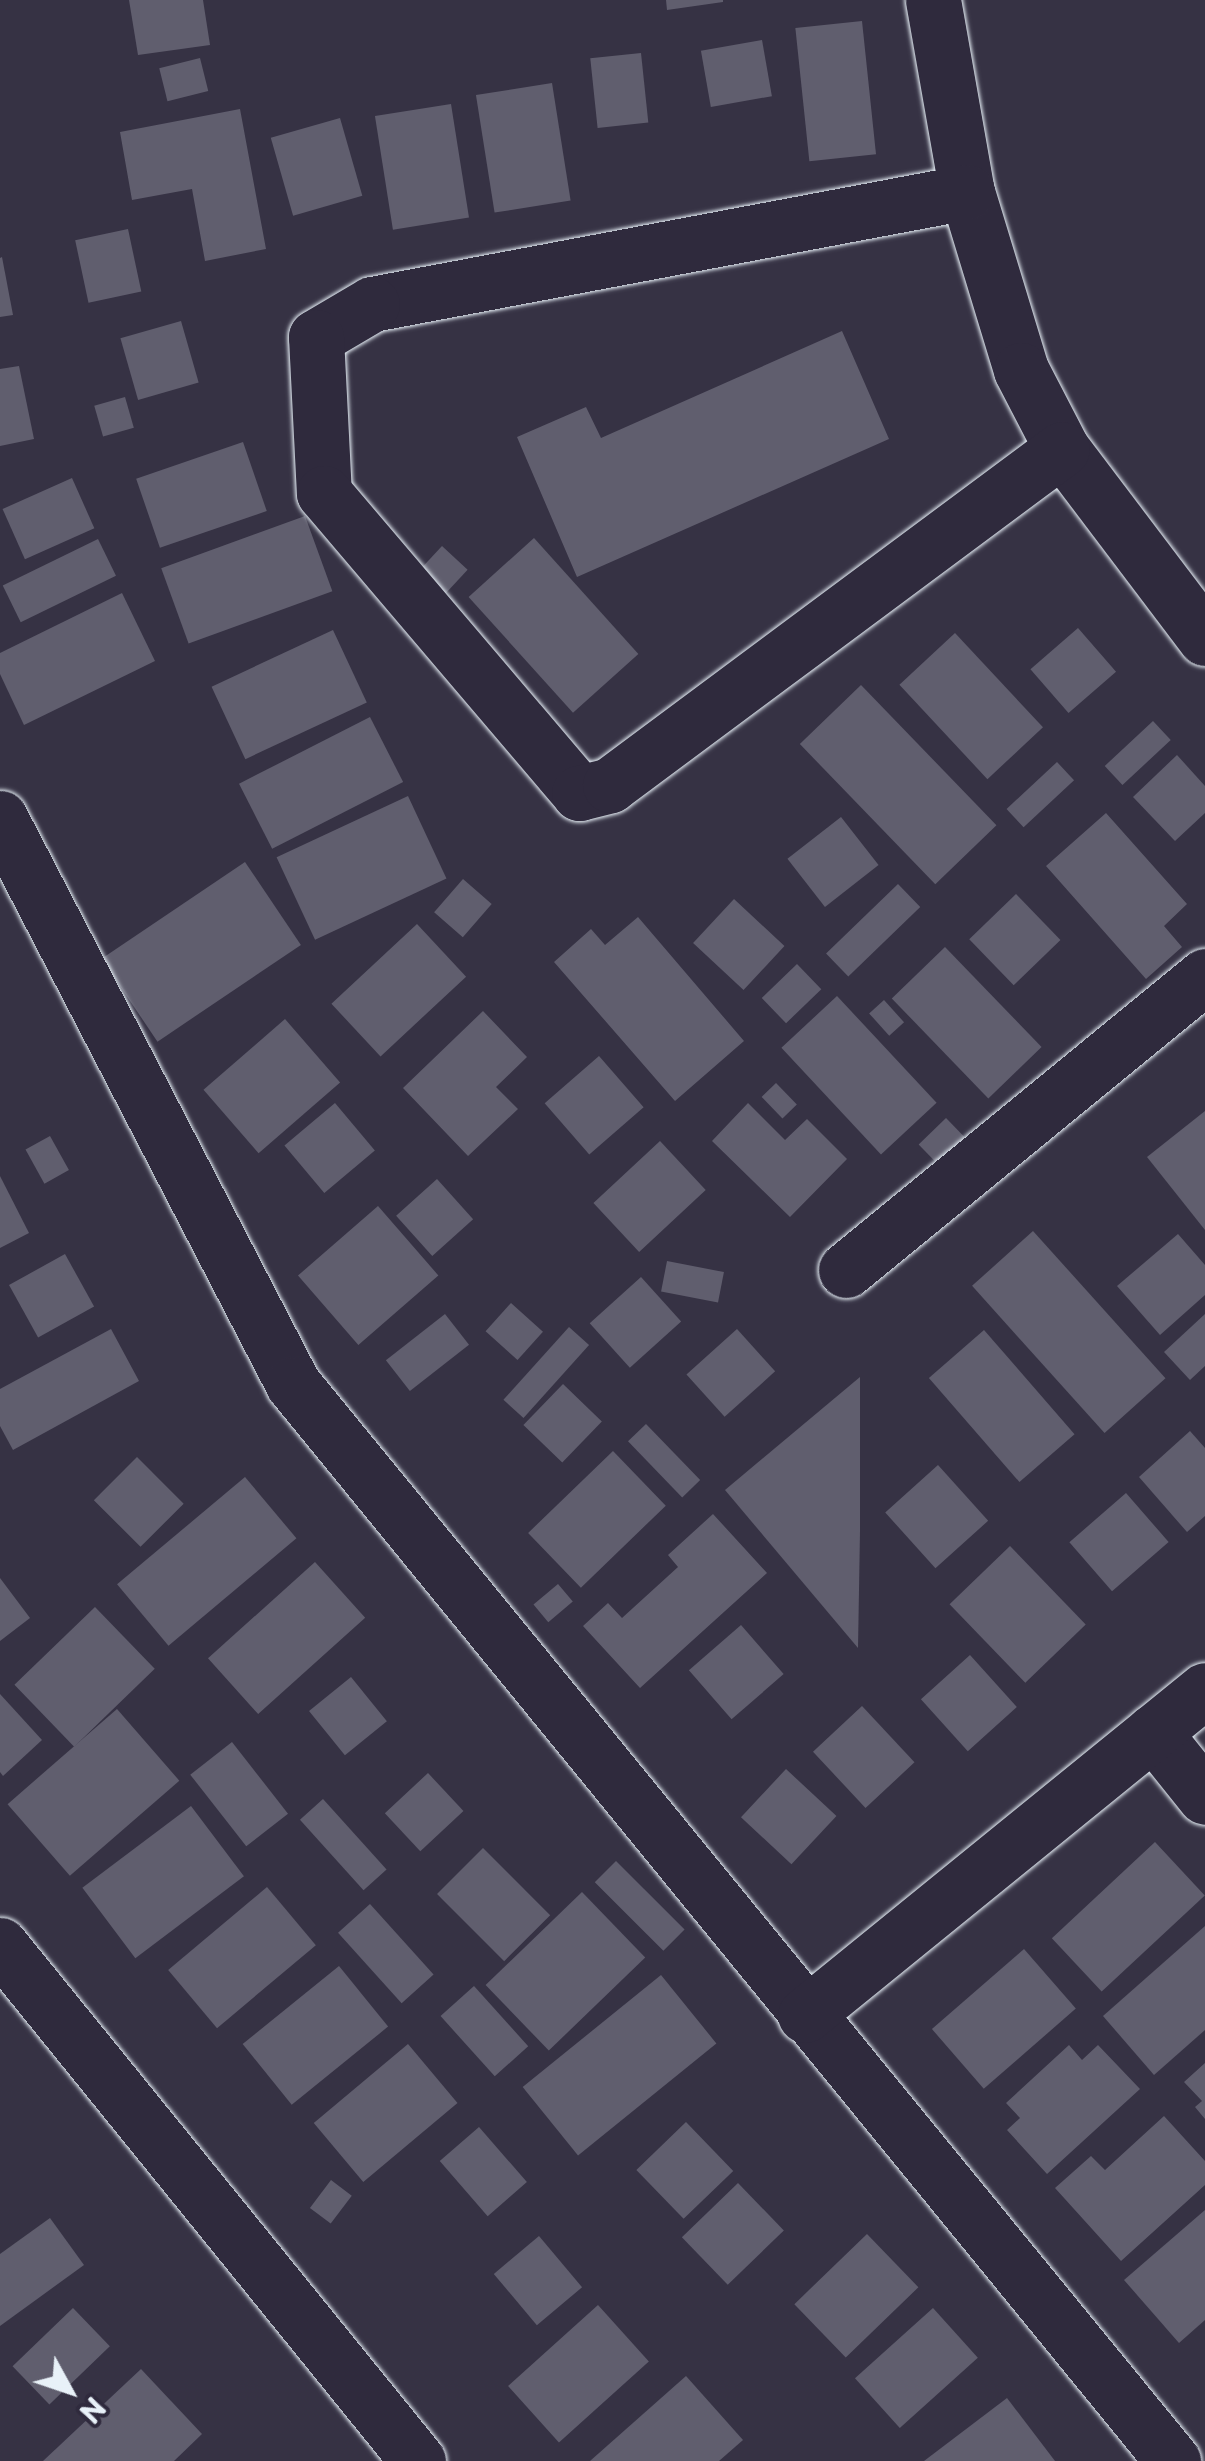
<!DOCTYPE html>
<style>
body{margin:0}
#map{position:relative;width:1205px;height:2461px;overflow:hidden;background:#363244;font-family:"Playpen Sans",sans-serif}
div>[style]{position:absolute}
.building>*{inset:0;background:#605e6e;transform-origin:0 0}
.roads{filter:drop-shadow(0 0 2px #e8f1f8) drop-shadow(0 0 2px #e8f1f8)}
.minor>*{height:55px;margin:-27.5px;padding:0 27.5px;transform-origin:27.5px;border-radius:27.5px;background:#2f2a3d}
span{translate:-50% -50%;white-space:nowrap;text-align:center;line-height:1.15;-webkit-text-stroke:8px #2f2a3d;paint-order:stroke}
.north{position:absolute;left:20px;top:2341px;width:100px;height:100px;-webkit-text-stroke:8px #2f2a3d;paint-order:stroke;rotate:130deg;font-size:28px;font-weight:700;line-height:40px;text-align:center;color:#e8f1f8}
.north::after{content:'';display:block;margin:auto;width:35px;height:45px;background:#e8f1f8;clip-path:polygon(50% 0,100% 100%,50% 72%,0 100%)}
</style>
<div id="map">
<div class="building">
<div style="clip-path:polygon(129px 0,203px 0,210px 45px,138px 55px)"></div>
<div style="clip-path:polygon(666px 0,723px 0,723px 2px,667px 10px)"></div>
<div style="left:862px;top:21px;width:134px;height:67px;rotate:84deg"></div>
<div style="left:762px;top:40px;width:57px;height:62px;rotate:80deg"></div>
<div style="left:641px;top:53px;width:70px;height:51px;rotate:84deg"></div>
<div style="left:200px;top:58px;width:34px;height:42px;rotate:76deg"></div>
<div style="left:552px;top:83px;width:119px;height:77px;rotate:81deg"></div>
<div style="left:451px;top:104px;width:115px;height:77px;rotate:81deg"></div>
<div style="clip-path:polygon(240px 109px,266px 249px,205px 261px,192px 189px,132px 200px,120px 132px)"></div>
<div style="left:340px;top:118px;width:81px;height:72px;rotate:74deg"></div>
<div style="left:128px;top:229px;width:64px;height:54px;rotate:78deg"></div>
<div style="clip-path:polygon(2px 257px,13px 315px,0 317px,0 258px)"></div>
<div style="left:181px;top:321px;width:64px;height:63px;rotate:74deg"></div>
<div style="clip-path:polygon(842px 331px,889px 439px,577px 577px,517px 437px,586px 407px,601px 438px)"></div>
<div style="clip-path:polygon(19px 366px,34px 439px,0 446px,0 369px)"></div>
<div style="left:125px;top:397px;width:32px;height:32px;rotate:74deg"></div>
<div style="left:243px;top:442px;width:73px;height:113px;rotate:71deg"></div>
<div style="left:72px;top:478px;width:55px;height:76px;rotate:66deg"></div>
<div style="left:305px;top:516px;width:80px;height:153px;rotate:70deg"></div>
<div style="left:534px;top:538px;width:156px;height:88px;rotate:48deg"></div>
<div style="left:98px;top:539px;width:41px;height:106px;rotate:64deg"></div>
<div style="left:442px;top:546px;width:35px;height:33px;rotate:43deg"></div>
<div style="clip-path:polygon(122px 593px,155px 661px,24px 725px,0 674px,0 653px)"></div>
<div style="left:1078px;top:628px;width:58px;height:63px;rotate:49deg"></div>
<div style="left:333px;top:630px;width:80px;height:134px;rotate:65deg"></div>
<div style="left:955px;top:633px;width:129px;height:76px;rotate:47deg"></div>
<div style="left:861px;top:685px;width:195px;height:85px;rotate:46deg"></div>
<div style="left:370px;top:717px;width:73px;height:147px;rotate:63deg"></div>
<div style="left:1153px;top:721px;width:26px;height:66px;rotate:47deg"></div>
<div style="clip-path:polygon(1177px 755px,1205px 786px,1205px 813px,1175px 841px,1133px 797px)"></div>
<div style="left:1057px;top:762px;width:25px;height:69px;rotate:47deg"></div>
<div style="left:408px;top:796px;width:91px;height:145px;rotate:65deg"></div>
<div style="clip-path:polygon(1106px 813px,1187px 904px,1164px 926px,1182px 947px,1146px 979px,1046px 866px)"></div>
<div style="left:841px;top:817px;width:61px;height:68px;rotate:52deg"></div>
<div style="left:245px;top:862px;width:100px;height:173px;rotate:56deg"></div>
<div style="left:463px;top:879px;width:38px;height:44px;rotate:41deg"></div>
<div style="left:898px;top:884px;width:32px;height:100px;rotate:46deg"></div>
<div style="left:1016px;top:894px;width:64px;height:65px;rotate:46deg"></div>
<div style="left:734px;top:899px;width:69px;height:60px;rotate:43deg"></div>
<div style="clip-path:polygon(638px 917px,744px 1041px,675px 1101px,554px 962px,591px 929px,605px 945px)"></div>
<div style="left:417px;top:924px;width:72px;height:117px;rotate:47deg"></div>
<div style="left:945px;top:947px;width:139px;height:74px;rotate:46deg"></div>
<div style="left:797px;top:964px;width:35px;height:49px;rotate:46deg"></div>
<div style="left:837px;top:996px;width:146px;height:76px;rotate:47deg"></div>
<div style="left:884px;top:1000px;width:30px;height:20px;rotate:48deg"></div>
<div style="clip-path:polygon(483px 1011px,527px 1057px,496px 1087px,518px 1109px,468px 1156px,403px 1088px)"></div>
<div style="left:285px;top:1019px;width:84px;height:108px;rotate:49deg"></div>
<div style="left:599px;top:1056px;width:68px;height:72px;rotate:49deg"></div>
<div style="left:776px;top:1083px;width:30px;height:20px;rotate:46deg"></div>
<div style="left:335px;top:1103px;width:62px;height:66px;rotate:50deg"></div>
<div style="clip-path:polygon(748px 1103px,785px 1140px,807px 1119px,847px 1159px,790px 1217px,712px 1141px)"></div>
<div style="clip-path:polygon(1205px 1111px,1205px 1230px,1147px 1157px)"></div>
<div style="left:946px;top:1118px;width:30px;height:38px;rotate:46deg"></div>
<div style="left:50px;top:1136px;width:39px;height:28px;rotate:61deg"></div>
<div style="left:660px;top:1141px;width:67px;height:91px;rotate:47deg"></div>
<div style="clip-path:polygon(0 1176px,29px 1233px,0 1248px)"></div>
<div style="left:437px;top:1179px;width:54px;height:55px;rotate:48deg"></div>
<div style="left:378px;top:1206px;width:92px;height:106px;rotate:49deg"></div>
<div style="left:1033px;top:1231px;width:198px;height:82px;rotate:48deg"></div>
<div style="clip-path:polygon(1178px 1234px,1205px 1265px,1205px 1295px,1160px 1335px,1117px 1286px)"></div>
<div style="left:65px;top:1254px;width:60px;height:64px;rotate:61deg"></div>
<div style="left:667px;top:1261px;width:58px;height:31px;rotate:11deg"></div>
<div style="left:641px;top:1277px;width:60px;height:69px;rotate:48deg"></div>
<div style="left:511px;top:1303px;width:43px;height:38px;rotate:42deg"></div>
<div style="left:445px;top:1314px;width:39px;height:75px;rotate:52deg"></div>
<div style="clip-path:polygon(1205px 1314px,1205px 1366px,1190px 1380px,1164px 1352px)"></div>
<div style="left:569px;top:1327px;width:27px;height:98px;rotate:42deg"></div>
<div style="clip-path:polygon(111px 1329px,139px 1381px,13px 1450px,0 1426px,0 1389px)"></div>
<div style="left:737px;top:1329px;width:57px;height:68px;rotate:48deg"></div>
<div style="left:984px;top:1330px;width:138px;height:73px;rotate:49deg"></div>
<div style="clip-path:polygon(860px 1377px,860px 1531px,858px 1648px,725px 1490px)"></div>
<div style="left:563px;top:1384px;width:54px;height:57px;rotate:44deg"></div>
<div style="left:646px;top:1424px;width:78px;height:25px;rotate:46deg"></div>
<div style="clip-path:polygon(1190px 1431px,1205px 1448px,1205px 1516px,1187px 1532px,1139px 1477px)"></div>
<div style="left:613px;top:1451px;width:76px;height:118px;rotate:46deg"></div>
<div style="left:137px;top:1457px;width:66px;height:61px;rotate:45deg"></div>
<div style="left:938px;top:1465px;width:75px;height:71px;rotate:48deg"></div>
<div style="left:245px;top:1477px;width:80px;height:167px;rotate:50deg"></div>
<div style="left:1126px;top:1493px;width:65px;height:75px;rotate:49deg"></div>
<div style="clip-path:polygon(713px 1514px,767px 1573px,640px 1688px,583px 1626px,608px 1603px,622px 1618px,678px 1567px,668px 1555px)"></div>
<div style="left:1010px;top:1546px;width:109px;height:84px;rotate:46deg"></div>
<div style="left:315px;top:1562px;width:75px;height:144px;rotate:48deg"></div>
<div style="clip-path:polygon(0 1578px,30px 1618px,0 1641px)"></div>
<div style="left:558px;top:1584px;width:23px;height:32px;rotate:50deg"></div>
<div style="left:95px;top:1607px;width:86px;height:112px;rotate:46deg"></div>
<div style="left:741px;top:1625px;width:65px;height:69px;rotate:49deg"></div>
<div style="left:970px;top:1655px;width:70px;height:66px;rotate:48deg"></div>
<div style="left:351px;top:1677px;width:57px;height:54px;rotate:51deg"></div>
<div style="clip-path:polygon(0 1694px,42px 1740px,3px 1776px,0 1772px)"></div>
<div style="left:862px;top:1706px;width:77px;height:67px;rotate:47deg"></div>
<div style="left:117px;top:1709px;width:95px;height:145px;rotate:49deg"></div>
<div style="left:232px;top:1742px;width:91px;height:53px;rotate:52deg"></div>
<div style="left:786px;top:1769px;width:69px;height:66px;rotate:43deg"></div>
<div style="left:428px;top:1773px;width:52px;height:59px;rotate:47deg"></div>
<div style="left:323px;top:1799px;width:95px;height:31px;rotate:48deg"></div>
<div style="left:191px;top:1806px;width:88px;height:136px;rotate:53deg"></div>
<div style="left:1155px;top:1842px;width:73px;height:141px;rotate:47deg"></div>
<div style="left:483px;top:1848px;width:95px;height:65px;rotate:45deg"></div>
<div style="left:616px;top:1861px;width:97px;height:30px;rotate:45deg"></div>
<div style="left:267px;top:1887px;width:76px;height:129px;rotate:50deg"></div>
<div style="left:582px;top:1892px;width:91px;height:134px;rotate:46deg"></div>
<div style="left:370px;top:1904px;width:95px;height:43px;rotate:48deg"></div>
<div style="clip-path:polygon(1205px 1926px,1205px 2030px,1154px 2075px,1103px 2016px)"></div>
<div style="left:1024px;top:1949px;width:79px;height:122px;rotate:49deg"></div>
<div style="left:339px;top:1966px;width:78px;height:124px;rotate:51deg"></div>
<div style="left:661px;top:1975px;width:88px;height:178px;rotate:51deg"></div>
<div style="left:474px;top:1986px;width:81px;height:45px;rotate:48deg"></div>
<div style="left:408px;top:2044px;width:77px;height:123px;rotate:50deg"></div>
<div style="clip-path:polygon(1069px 2045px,1082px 2060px,1098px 2045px,1140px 2089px,1047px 2174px,1007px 2130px,1020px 2118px,1006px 2103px)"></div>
<div style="clip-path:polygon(1205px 2063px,1205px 2119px,1195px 2107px,1202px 2101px,1184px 2082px)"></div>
<div style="clip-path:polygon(1164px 2116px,1205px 2161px,1205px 2185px,1121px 2261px,1055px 2188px,1091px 2156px,1105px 2170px)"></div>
<div style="left:686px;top:2122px;width:68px;height:69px;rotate:46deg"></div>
<div style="left:479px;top:2127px;width:73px;height:52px;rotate:49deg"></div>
<div style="left:331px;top:2180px;width:26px;height:35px;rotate:37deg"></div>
<div style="left:738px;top:2183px;width:66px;height:78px;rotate:46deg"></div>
<div style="clip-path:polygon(1205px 2210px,1205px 2320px,1179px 2343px,1124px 2280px)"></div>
<div style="clip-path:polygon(50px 2218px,84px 2265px,0 2326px,0 2254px)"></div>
<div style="left:867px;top:2234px;width:74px;height:101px;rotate:46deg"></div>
<div style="left:539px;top:2236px;width:67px;height:59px;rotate:50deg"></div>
<div style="left:598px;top:2305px;width:76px;height:121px;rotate:48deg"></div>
<div style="left:73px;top:2308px;width:53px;height:84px;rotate:46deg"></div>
<div style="left:933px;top:2308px;width:67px;height:105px;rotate:48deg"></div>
<div style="clip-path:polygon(141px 2369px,202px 2434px,174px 2461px,43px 2461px)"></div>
<div style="clip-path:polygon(686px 2376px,743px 2440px,719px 2461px,590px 2461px)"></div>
<div style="clip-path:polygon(1007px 2398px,1055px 2461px,924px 2461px)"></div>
</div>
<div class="roads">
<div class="minor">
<div style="left:933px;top:0;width:195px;rotate:80deg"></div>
<div style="left:967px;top:192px;width:186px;rotate:73.1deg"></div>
<div style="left:1021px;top:370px;width:89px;rotate:62.6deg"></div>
<div style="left:1062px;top:449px;width:237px;rotate:52.9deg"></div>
<div style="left:967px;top:192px;width:605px;rotate:169.34deg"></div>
<div style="left:372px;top:304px;width:65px;rotate:149.5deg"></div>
<div style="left:316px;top:337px;width:156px;rotate:87.1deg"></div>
<div style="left:324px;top:493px;width:394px;rotate:49.6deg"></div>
<div style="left:579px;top:793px;width:32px;rotate:-14deg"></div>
<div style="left:610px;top:785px;width:563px;rotate:-36.63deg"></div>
<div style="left:0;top:818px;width:637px;rotate:62.63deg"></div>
<div style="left:293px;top:1384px;width:1391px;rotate:50.75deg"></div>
<div style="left:846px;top:1270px;width:464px;rotate:-39.3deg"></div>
<div style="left:1153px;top:1732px;width:83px;rotate:51.3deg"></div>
<div style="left:0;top:1945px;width:664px;rotate:50.99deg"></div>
<div style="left:805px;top:2015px;width:515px;rotate:-39.09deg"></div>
</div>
</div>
<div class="north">N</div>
</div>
